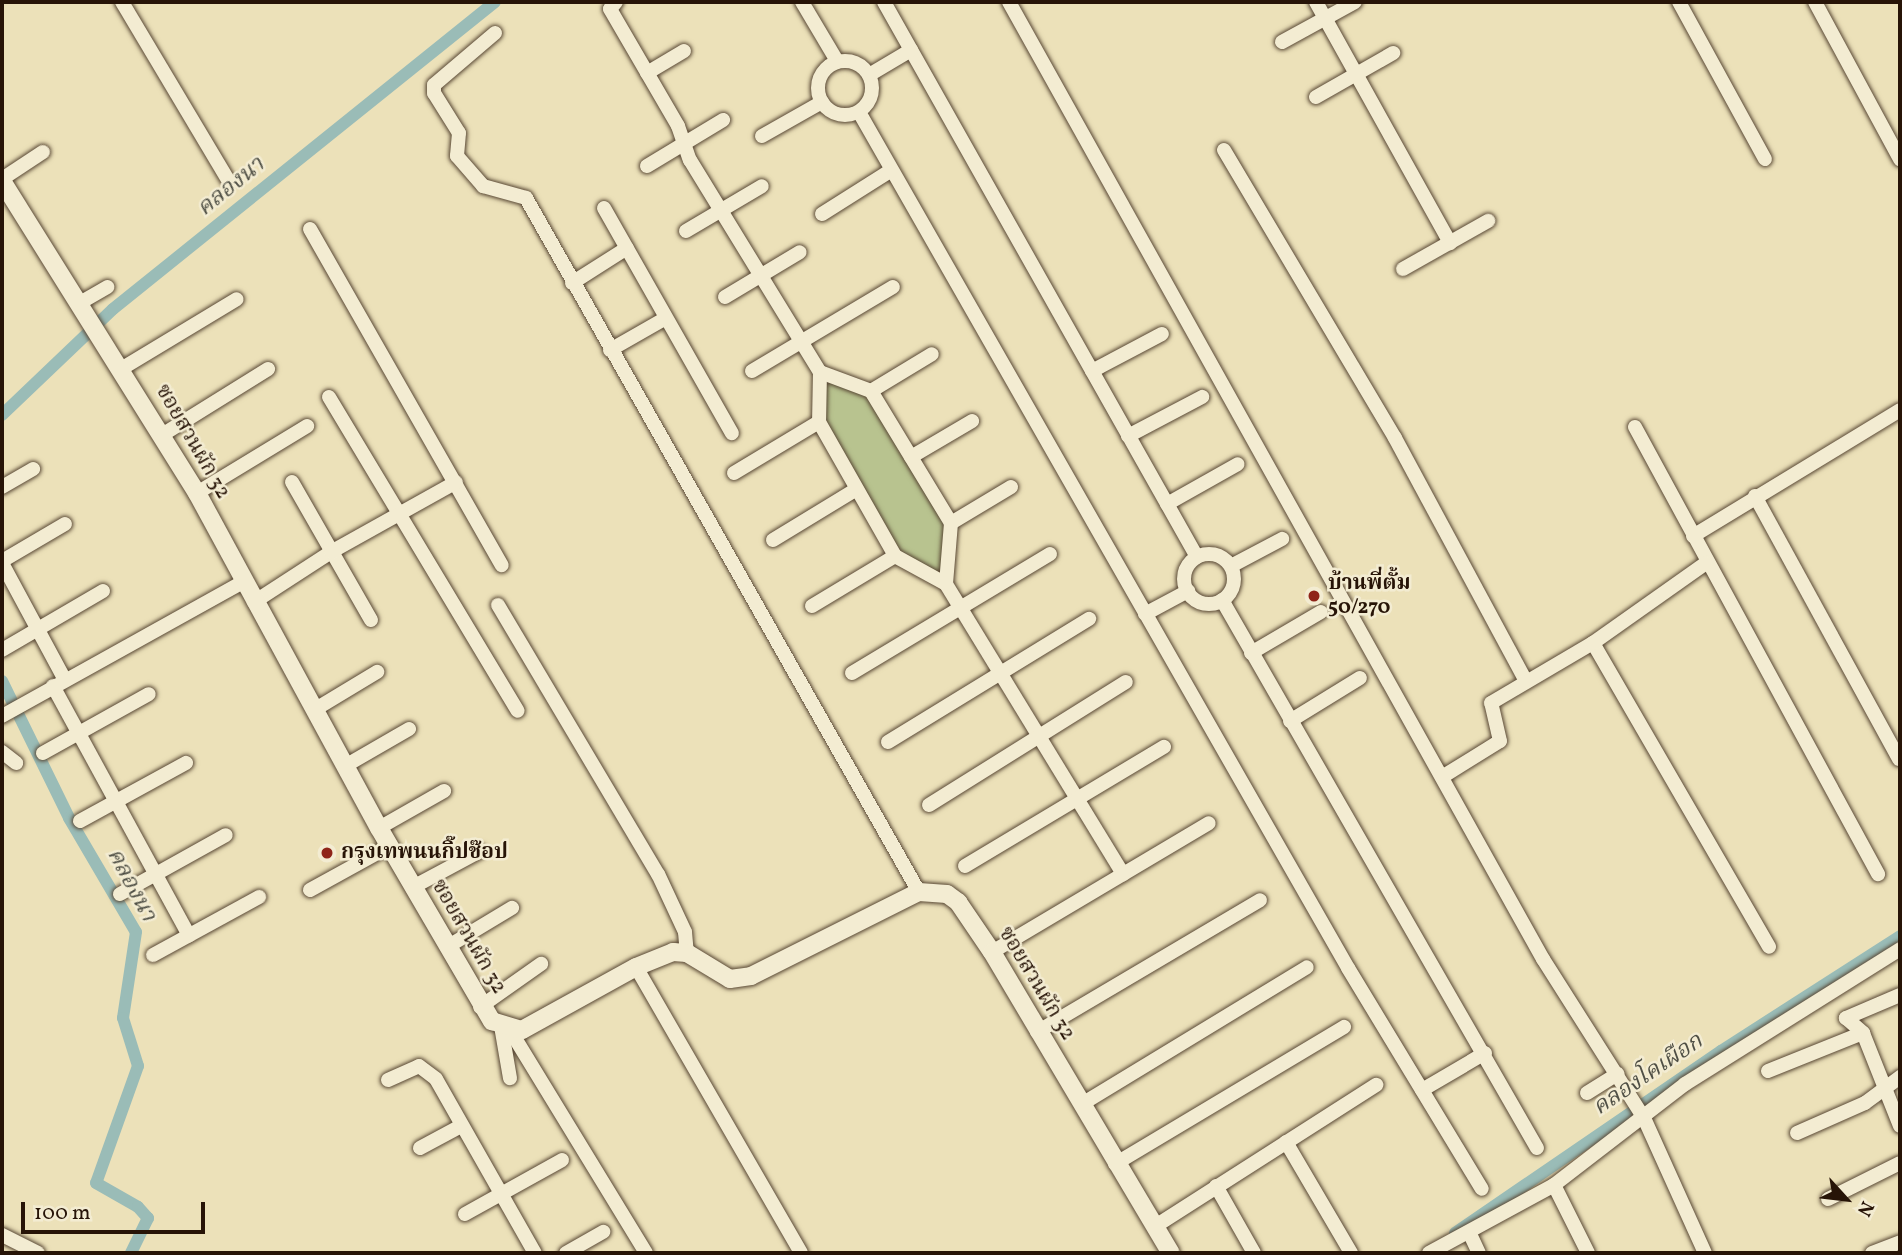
<!DOCTYPE html>
<meta charset="utf-8">
<style>
body{margin:0}
#map{position:relative;width:1902px;height:1255px;overflow:hidden;background:#ece1b9;font-family:Vollkorn,"Noto Serif Thai",serif}
div>[style]{position:absolute}
.green>*{inset:0;background:#b8c38f}
.canal>*{height:12px;margin:-6px;padding:0 6px;transform-origin:6px;border-radius:6px;background:#9abcb7}
.roads{filter:drop-shadow(0 0 2px #584734) drop-shadow(0 0 2px #584734)}
.minor>*{height:14px;margin:-7px;padding:0 7px;transform-origin:7px;border-radius:7px;background:#f3ecd2}
.minor>.ring{margin:-7px;padding:0;box-sizing:content-box;background:none;border:14px solid #f3ecd2;border-radius:50%}
.tertiary>*{height:18px;margin:-9px;padding:0 9px;transform-origin:9px;border-radius:9px;background:#f3ecd2}
.dots>*{width:19px;height:19px;translate:-50% -50%;box-sizing:border-box;border:4px solid #f3ecd2;border-radius:50%}
span{translate:-50% -50%;white-space:nowrap;text-align:center;line-height:1.15;-webkit-text-stroke:5px #f3ecd2;paint-order:stroke}
.street-label{font-size:21px;color:#271407}
.poi-label{font-size:21px;color:#271407;font-weight:700}
.left{translate:0 -50%;text-align:left}
.water-label{font-size:23px;color:#4f4f45;font-style:italic}
.frame{position:absolute;inset:0;border:4px solid #271407;pointer-events:none}
.north{position:absolute;left:1811px;top:1164px;width:70px;height:70px;-webkit-text-stroke:5px #f3ecd2;paint-order:stroke;rotate:117deg;font-size:19px;font-weight:700;line-height:28px;text-align:center;color:#271407}
.north::after{content:'';display:block;margin:auto;width:24px;height:32px;background:#271407;clip-path:polygon(50% 0,100% 100%,50% 72%,0 100%)}
.scale{position:absolute;left:21px;top:1202px;width:184px;height:32px;box-sizing:border-box;border:4px solid #271407;border-top:0;padding-left:9px;font-size:21px;line-height:24px;white-space:nowrap;color:#271407;-webkit-text-stroke:5px #f3ecd2;paint-order:stroke}
</style>
<div id="map">
<div class="green">
<div style="clip-path:polygon(820px 372px,871px 391px,951px 523px,946px 584px,895px 556px,819px 422px)"></div>
</div>
<div class="canal">
<div style="left:2px;top:415px;width:153px;rotate:-43.7deg"></div>
<div style="left:113px;top:309px;width:490px;rotate:-38.8deg"></div>
<div style="left:2px;top:681px;width:153px;rotate:63.9deg"></div>
<div style="left:69px;top:818px;width:132px;rotate:59.6deg"></div>
<div style="left:136px;top:932px;width:87px;rotate:98.6deg"></div>
<div style="left:123px;top:1018px;width:50px;rotate:72.6deg"></div>
<div style="left:138px;top:1066px;width:124px;rotate:109.7deg"></div>
<div style="left:96px;top:1183px;width:48px;rotate:29.7deg"></div>
<div style="left:138px;top:1207px;width:15px;rotate:48deg"></div>
<div style="left:148px;top:1218px;width:39px;rotate:116deg"></div>
<div style="left:1455px;top:1233px;width:322px;rotate:-34.4deg"></div>
<div style="left:1721px;top:1051px;width:213px;rotate:-32.7deg"></div>
</div>
<div class="roads">
<div class="minor">
<div style="left:122px;top:2px;width:207px;rotate:59.2deg"></div>
<div style="left:616px;top:2px;width:9px;rotate:131deg"></div>
<div style="left:610px;top:9px;width:135px;rotate:59.8deg"></div>
<div style="left:678px;top:126px;width:36px;rotate:71deg"></div>
<div style="left:690px;top:160px;width:249px;rotate:58.5deg"></div>
<div style="left:820px;top:372px;width:50px;rotate:91.1deg"></div>
<div style="left:819px;top:422px;width:154px;rotate:60.4deg"></div>
<div style="left:895px;top:556px;width:58px;rotate:28.8deg"></div>
<div style="left:946px;top:584px;width:340px;rotate:58.6deg"></div>
<div style="left:802px;top:2px;width:69px;rotate:59.3deg"></div>
<div style="left:884px;top:2px;width:637px;rotate:60.58deg"></div>
<div style="left:1009px;top:2px;width:1096px;rotate:60.84deg"></div>
<div style="left:1543px;top:959px;width:188px;rotate:57.6deg"></div>
<div style="left:1644px;top:1118px;width:148px;rotate:65.7deg"></div>
<div style="left:1316px;top:2px;width:276px;rotate:60.9deg"></div>
<div style="left:1679px;top:2px;width:179px;rotate:61.3deg"></div>
<div style="left:1815px;top:2px;width:179px;rotate:61.6deg"></div>
<div style="left:495px;top:33px;width:80px;rotate:139.6deg"></div>
<div style="left:434px;top:85px;width:8px;rotate:90deg"></div>
<div style="left:434px;top:93px;width:47px;rotate:58deg"></div>
<div style="left:459px;top:133px;width:23px;rotate:95deg"></div>
<div style="left:457px;top:156px;width:40px;rotate:49deg"></div>
<div style="left:483px;top:186px;width:45px;rotate:15.6deg"></div>
<div style="left:526px;top:198px;width:798px;rotate:60.48deg"></div>
<div style="left:1282px;top:42px;width:83px;rotate:-28.7deg"></div>
<div class="ring" style="left:818px;top:61px;width:40px;height:40px"></div>
<div style="left:647px;top:73px;width:43px;rotate:-30.7deg"></div>
<div style="left:869px;top:75px;width:49px;rotate:-30.8deg"></div>
<div style="left:1316px;top:97px;width:89px;rotate:-29.7deg"></div>
<div style="left:859px;top:112px;width:986px;rotate:60.26deg"></div>
<div style="left:1348px;top:968px;width:258px;rotate:58.8deg"></div>
<div style="left:762px;top:136px;width:69px;rotate:-29.5deg"></div>
<div style="left:1224px;top:150px;width:335px;rotate:59.3deg"></div>
<div style="left:1395px;top:438px;width:276px;rotate:61.7deg"></div>
<div style="left:647px;top:166px;width:89px;rotate:-31.2deg"></div>
<div style="left:2px;top:179px;width:49px;rotate:-33.4deg"></div>
<div style="left:604px;top:208px;width:259px;rotate:60.4deg"></div>
<div style="left:822px;top:214px;width:80px;rotate:-32.3deg"></div>
<div style="left:310px;top:229px;width:387px;rotate:60.3deg"></div>
<div style="left:686px;top:231px;width:88px;rotate:-30.6deg"></div>
<div style="left:1403px;top:269px;width:98px;rotate:-29.5deg"></div>
<div style="left:572px;top:283px;width:65px;rotate:-32.5deg"></div>
<div style="left:725px;top:297px;width:87px;rotate:-31deg"></div>
<div style="left:78px;top:304px;width:34px;rotate:-30deg"></div>
<div style="left:610px;top:350px;width:64px;rotate:-29.7deg"></div>
<div style="left:121px;top:369px;width:135px;rotate:-31.1deg"></div>
<div style="left:752px;top:371px;width:164px;rotate:-30.8deg"></div>
<div style="left:1092px;top:371px;width:79px;rotate:-27.9deg"></div>
<div style="left:820px;top:372px;width:54px;rotate:20.4deg"></div>
<div style="left:871px;top:391px;width:154px;rotate:58.8deg"></div>
<div style="left:951px;top:523px;width:61px;rotate:94.7deg"></div>
<div style="left:871px;top:391px;width:71px;rotate:-31.2deg"></div>
<div style="left:329px;top:397px;width:366px;rotate:59deg"></div>
<div style="left:1635px;top:427px;width:509px;rotate:61.47deg"></div>
<div style="left:162px;top:435px;width:125px;rotate:-31.9deg"></div>
<div style="left:1128px;top:436px;width:84px;rotate:-27.8deg"></div>
<div style="left:911px;top:457px;width:71px;rotate:-30.5deg"></div>
<div style="left:734px;top:473px;width:99px;rotate:-31deg"></div>
<div style="left:292px;top:482px;width:159px;rotate:60.2deg"></div>
<div style="left:2px;top:487px;width:36px;rotate:-30deg"></div>
<div style="left:197px;top:493px;width:129px;rotate:-31.3deg"></div>
<div style="left:1755px;top:496px;width:300px;rotate:61.3deg"></div>
<div style="left:1167px;top:504px;width:81px;rotate:-29.4deg"></div>
<div style="left:951px;top:523px;width:70px;rotate:-31deg"></div>
<div style="left:1693px;top:536px;width:242px;rotate:-31.3deg"></div>
<div style="left:773px;top:540px;width:98px;rotate:-31.3deg"></div>
<div class="ring" style="left:1184px;top:554px;width:36px;height:36px"></div>
<div style="left:2px;top:561px;width:73px;rotate:-30.4deg"></div>
<div style="left:2px;top:563px;width:131px;rotate:61.7deg"></div>
<div style="left:1231px;top:566px;width:58px;rotate:-27.9deg"></div>
<div style="left:1222px;top:600px;width:632px;rotate:60.11deg"></div>
<div style="left:254px;top:602px;width:92px;rotate:-33deg"></div>
<div style="left:331px;top:552px;width:143px;rotate:-29.2deg"></div>
<div style="left:498px;top:605px;width:313px;rotate:59.3deg"></div>
<div style="left:658px;top:874px;width:64px;rotate:65deg"></div>
<div style="left:685px;top:932px;width:21px;rotate:85deg"></div>
<div style="left:812px;top:606px;width:97px;rotate:-31.1deg"></div>
<div style="left:1145px;top:614px;width:49px;rotate:-28.1deg"></div>
<div style="left:1593px;top:643px;width:351px;rotate:59.9deg"></div>
<div style="left:2px;top:650px;width:117px;rotate:-30.3deg"></div>
<div style="left:1251px;top:653px;width:81px;rotate:-30.4deg"></div>
<div style="left:852px;top:673px;width:231px;rotate:-31deg"></div>
<div style="left:53px;top:686px;width:284px;rotate:61.4deg"></div>
<div style="left:314px;top:710px;width:74px;rotate:-31.1deg"></div>
<div style="left:2px;top:716px;width:276px;rotate:-29.1deg"></div>
<div style="left:1290px;top:721px;width:82px;rotate:-31.6deg"></div>
<div style="left:888px;top:742px;width:236px;rotate:-31.5deg"></div>
<div style="left:2px;top:752px;width:18px;rotate:38deg"></div>
<div style="left:43px;top:753px;width:121px;rotate:-29.1deg"></div>
<div style="left:345px;top:766px;width:74px;rotate:-30deg"></div>
<div style="left:1442px;top:777px;width:68px;rotate:-31.8deg"></div>
<div style="left:1500px;top:741px;width:39px;rotate:-103deg"></div>
<div style="left:1491px;top:703px;width:118px;rotate:-30.5deg"></div>
<div style="left:1593px;top:643px;width:138px;rotate:-35.3deg"></div>
<div style="left:929px;top:805px;width:232px;rotate:-32deg"></div>
<div style="left:80px;top:821px;width:121px;rotate:-28.7deg"></div>
<div style="left:379px;top:828px;width:75px;rotate:-29.6deg"></div>
<div style="left:965px;top:866px;width:232px;rotate:-30.9deg"></div>
<div style="left:413px;top:887px;width:76px;rotate:-28.2deg"></div>
<div style="left:310px;top:890px;width:91px;rotate:-28.8deg"></div>
<div style="left:120px;top:894px;width:121px;rotate:-29.1deg"></div>
<div style="left:447px;top:947px;width:76px;rotate:-31deg"></div>
<div style="left:992px;top:952px;width:252px;rotate:-30.7deg"></div>
<div style="left:153px;top:955px;width:121px;rotate:-28.7deg"></div>
<div style="left:636px;top:967px;width:330px;rotate:60deg"></div>
<div style="left:1900px;top:995px;width:59px;rotate:156.9deg"></div>
<div style="left:1846px;top:1018px;width:23px;rotate:41deg"></div>
<div style="left:1863px;top:1033px;width:100px;rotate:68.3deg"></div>
<div style="left:480px;top:1007px;width:75px;rotate:-35.2deg"></div>
<div style="left:501px;top:1026px;width:53px;rotate:80.2deg"></div>
<div style="left:510px;top:1030px;width:261px;rotate:58.6deg"></div>
<div style="left:1037px;top:1032px;width:259px;rotate:-30.6deg"></div>
<div style="left:1768px;top:1071px;width:102px;rotate:-21.8deg"></div>
<div style="left:388px;top:1080px;width:34px;rotate:-24deg"></div>
<div style="left:419px;top:1066px;width:21px;rotate:37deg"></div>
<div style="left:436px;top:1079px;width:200px;rotate:60.4deg"></div>
<div style="left:1422px;top:1090px;width:73px;rotate:-30.4deg"></div>
<div style="left:1587px;top:1093px;width:36px;rotate:-32deg"></div>
<div style="left:1082px;top:1104px;width:263px;rotate:-31.3deg"></div>
<div style="left:1797px;top:1133px;width:74px;rotate:-23.8deg"></div>
<div style="left:1865px;top:1103px;width:44px;rotate:-36.6deg"></div>
<div style="left:1286px;top:1142px;width:129px;rotate:59.6deg"></div>
<div style="left:420px;top:1148px;width:47px;rotate:-28.2deg"></div>
<div style="left:1115px;top:1164px;width:267px;rotate:-30.9deg"></div>
<div style="left:1554px;top:1185px;width:76px;rotate:63.4deg"></div>
<div style="left:1216px;top:1186px;width:77px;rotate:60.4deg"></div>
<div style="left:1828px;top:1199px;width:80px;rotate:-26.6deg"></div>
<div style="left:465px;top:1214px;width:111px;rotate:-29.1deg"></div>
<div style="left:1154px;top:1227px;width:264px;rotate:-32.6deg"></div>
<div style="left:1470px;top:1234px;width:21px;rotate:65deg"></div>
<div style="left:2px;top:1235px;width:40px;rotate:26.6deg"></div>
<div style="left:566px;top:1253px;width:43px;rotate:-29.6deg"></div>
<div style="left:1429px;top:1253px;width:142px;rotate:-28.5deg"></div>
<div style="left:1554px;top:1185px;width:165px;rotate:-37.6deg"></div>
<div style="left:1685px;top:1084px;width:254px;rotate:-32.1deg"></div>
<div style="left:1872px;top:1253px;width:30px;rotate:-21deg"></div>
</div>
<div class="tertiary">
<div style="left:2px;top:181px;width:368px;rotate:58deg"></div>
<div style="left:197px;top:493px;width:381px;rotate:61.5deg"></div>
<div style="left:379px;top:828px;width:224px;rotate:59.7deg"></div>
<div style="left:492px;top:1021px;width:31px;rotate:17deg"></div>
<div style="left:522px;top:1030px;width:130px;rotate:-28.9deg"></div>
<div style="left:636px;top:967px;width:40px;rotate:-22deg"></div>
<div style="left:673px;top:952px;width:14px;rotate:4deg"></div>
<div style="left:687px;top:953px;width:50px;rotate:31.2deg"></div>
<div style="left:730px;top:979px;width:21px;rotate:-8deg"></div>
<div style="left:751px;top:976px;width:188px;rotate:-26.6deg"></div>
<div style="left:919px;top:892px;width:28px;rotate:4deg"></div>
<div style="left:947px;top:894px;width:14px;rotate:36deg"></div>
<div style="left:958px;top:902px;width:60px;rotate:55.8deg"></div>
<div style="left:992px;top:952px;width:350px;rotate:59.3deg"></div>
</div>
</div>
<div class="dots">
<div style="left:1314px;top:596px;background:#8f2418"></div>
<div style="left:327px;top:853px;background:#8f2418"></div>
</div>
<div class="street-label">
<span style="left:192px;top:442px;rotate:60deg">ซอยสวนผัก 32</span>
<span style="left:468px;top:937px;rotate:60deg">ซอยสวนผัก 32</span>
<span style="left:1036px;top:984px;rotate:59deg">ซอยสวนผัก 32</span>
</div>
<div class="poi-label">
<span class="left" style="left:1328px;top:596px">บ้านพี่ตั้ม<br>50/270</span>
<span class="left" style="left:341px;top:853px">กรุงเทพนนกิ๊ปช๊อป</span>
</div>
<div class="water-label">
<span style="left:231px;top:187px;rotate:-39deg">คลองนา</span>
<span style="left:131px;top:885px;rotate:62deg">คลองนา</span>
<span style="left:1648px;top:1075px;rotate:-34deg">คลองโคเผือก</span>
</div>
<div class="frame"></div>
<div class="north">N</div>
<div class="scale">100 m</div>
</div>
